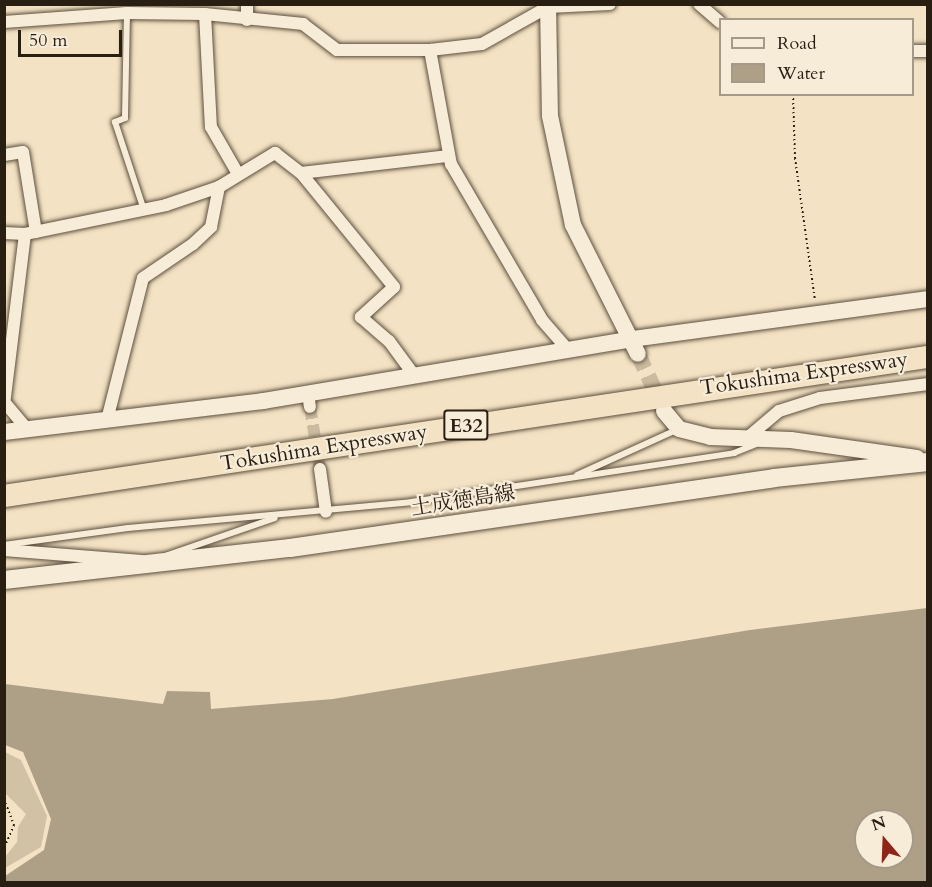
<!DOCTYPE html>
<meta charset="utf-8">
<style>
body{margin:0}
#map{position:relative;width:932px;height:887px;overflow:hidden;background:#f3e2c3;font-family:Cardo,"Noto Serif JP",serif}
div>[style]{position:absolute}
.green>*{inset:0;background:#d1c1a5}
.water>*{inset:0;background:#ae9f87}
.minor-tunnel>*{height:12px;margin-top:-6px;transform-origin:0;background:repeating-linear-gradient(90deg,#cbbba0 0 12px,transparent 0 18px)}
.tertiary-tunnel>*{height:16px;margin-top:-8px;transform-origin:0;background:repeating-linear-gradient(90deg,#cbbba0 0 16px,transparent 0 24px)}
.path>*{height:2px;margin-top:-1px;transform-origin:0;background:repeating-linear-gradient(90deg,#291e12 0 1.5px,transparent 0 4.5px)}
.roads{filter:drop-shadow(0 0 2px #5c4f3e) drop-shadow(0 0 2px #5c4f3e)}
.service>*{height:6px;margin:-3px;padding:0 3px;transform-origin:3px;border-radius:3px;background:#f7ecd8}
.minor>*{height:12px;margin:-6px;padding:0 6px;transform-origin:6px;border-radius:6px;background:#f7ecd8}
.tertiary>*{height:16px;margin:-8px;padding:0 8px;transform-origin:8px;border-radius:8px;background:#f7ecd8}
.secondary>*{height:18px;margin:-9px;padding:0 9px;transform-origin:9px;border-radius:9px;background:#f7ecd8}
.motorway>*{height:22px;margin:-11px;padding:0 11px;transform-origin:11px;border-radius:11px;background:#f3e2c3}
span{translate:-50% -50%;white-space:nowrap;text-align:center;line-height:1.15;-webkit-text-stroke:4.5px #f7ecd8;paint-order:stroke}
.shield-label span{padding:2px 4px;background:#f7ecd8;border:2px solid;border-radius:4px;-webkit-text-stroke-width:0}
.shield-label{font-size:20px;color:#291e12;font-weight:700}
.street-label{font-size:21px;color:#291e12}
.frame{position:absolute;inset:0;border:6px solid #291e12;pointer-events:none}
.legend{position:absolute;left:719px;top:18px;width:195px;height:78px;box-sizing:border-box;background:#f7ecd8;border:2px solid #a59a89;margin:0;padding:8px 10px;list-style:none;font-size:18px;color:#291e12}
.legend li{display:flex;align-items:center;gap:12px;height:30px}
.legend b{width:30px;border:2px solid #a59a89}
.north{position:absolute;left:854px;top:809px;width:60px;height:60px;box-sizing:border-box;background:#f7ecd8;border:2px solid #a59a89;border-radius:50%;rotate:341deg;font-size:16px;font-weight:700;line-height:24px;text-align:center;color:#291e12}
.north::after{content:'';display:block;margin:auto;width:21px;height:27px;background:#8f2418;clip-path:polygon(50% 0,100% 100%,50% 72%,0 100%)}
.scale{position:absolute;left:18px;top:30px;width:104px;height:27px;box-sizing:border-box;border:3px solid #291e12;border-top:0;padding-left:8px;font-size:18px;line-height:21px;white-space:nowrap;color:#291e12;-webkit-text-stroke:4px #f7ecd8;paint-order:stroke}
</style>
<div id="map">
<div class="green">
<div style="clip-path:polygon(5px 752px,21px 760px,47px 816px,41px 847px,5px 868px,5px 857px,17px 842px,18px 827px,26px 814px,5px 793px)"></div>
</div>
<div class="water">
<div style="clip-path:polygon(evenodd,927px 608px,927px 882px,5px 882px,5px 876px,44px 850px,51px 819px,23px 752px,5px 745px,5px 684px,163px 704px,167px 691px,210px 692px,211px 709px,333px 699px,750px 630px,927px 608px,866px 821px,902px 821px,902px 857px,866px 857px,866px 821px)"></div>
</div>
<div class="minor-tunnel">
<div style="left:310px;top:407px;width:63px;rotate:80.8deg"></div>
</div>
<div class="tertiary-tunnel">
<div style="left:638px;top:354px;width:60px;rotate:65.2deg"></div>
</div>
<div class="path">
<div style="left:793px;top:94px;width:64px;rotate:88.2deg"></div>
<div style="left:795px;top:158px;width:143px;rotate:82deg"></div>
<div style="left:4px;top:799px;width:28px;rotate:69deg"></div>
<div style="left:14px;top:825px;width:26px;rotate:113deg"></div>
</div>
<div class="roads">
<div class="service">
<div style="left:127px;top:13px;width:105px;rotate:91.1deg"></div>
<div style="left:125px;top:118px;width:11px;rotate:158deg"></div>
<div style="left:115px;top:122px;width:93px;rotate:71.8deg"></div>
<div style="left:577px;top:475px;width:109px;rotate:-24.4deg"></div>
<div style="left:4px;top:545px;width:125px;rotate:-7.8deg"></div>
<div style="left:128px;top:528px;width:284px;rotate:-5.2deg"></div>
<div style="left:411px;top:502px;width:327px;rotate:-8.6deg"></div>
<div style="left:734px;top:453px;width:24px;rotate:-22deg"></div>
<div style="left:165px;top:556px;width:116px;rotate:-19.1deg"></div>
</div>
<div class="minor">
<div style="left:247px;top:4px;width:16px;rotate:90deg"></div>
<div style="left:699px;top:4px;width:28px;rotate:41deg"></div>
<div style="left:205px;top:14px;width:113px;rotate:87deg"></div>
<div style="left:211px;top:127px;width:54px;rotate:60.1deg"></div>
<div style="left:4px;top:22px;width:123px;rotate:-4.2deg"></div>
<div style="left:127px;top:13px;width:78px;rotate:0.7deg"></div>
<div style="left:205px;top:14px;width:99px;rotate:5.8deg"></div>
<div style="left:303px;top:24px;width:43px;rotate:37.4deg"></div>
<div style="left:337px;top:50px;width:93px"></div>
<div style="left:430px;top:50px;width:52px;rotate:-6.6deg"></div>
<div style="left:482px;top:44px;width:76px;rotate:-29.3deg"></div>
<div style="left:548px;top:7px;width:62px;rotate:-2.8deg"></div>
<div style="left:430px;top:50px;width:116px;rotate:79.6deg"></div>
<div style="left:451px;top:164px;width:181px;rotate:59.7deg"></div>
<div style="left:542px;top:320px;width:40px;rotate:49deg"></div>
<div style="left:912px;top:51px;width:16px"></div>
<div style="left:4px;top:155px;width:19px;rotate:-9deg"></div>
<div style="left:23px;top:152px;width:81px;rotate:80.8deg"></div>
<div style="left:301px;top:173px;width:149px;rotate:-6.6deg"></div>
<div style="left:4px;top:233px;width:21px;rotate:3deg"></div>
<div style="left:25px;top:234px;width:144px;rotate:-11.6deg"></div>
<div style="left:166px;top:205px;width:56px;rotate:-18.8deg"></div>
<div style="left:219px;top:187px;width:66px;rotate:-31.3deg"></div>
<div style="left:275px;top:153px;width:33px;rotate:38deg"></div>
<div style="left:301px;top:173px;width:147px;rotate:50.8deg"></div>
<div style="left:394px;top:287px;width:45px;rotate:137.7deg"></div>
<div style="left:361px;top:317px;width:37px;rotate:41deg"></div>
<div style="left:389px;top:341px;width:42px;rotate:53.7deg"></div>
<div style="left:308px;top:393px;width:14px;rotate:82deg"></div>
<div style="left:6px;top:404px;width:34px;rotate:50deg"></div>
<div style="left:4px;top:405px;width:172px;rotate:-83deg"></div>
<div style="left:107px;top:420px;width:146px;rotate:-75.8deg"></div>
<div style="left:143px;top:278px;width:60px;rotate:-34.2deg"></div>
<div style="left:193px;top:244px;width:25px;rotate:-43deg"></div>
<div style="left:211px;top:227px;width:41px;rotate:-78.7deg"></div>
<div style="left:747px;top:438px;width:42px;rotate:-40.2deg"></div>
<div style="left:779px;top:411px;width:43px;rotate:-17.6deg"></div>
<div style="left:820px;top:398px;width:109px;rotate:-7.4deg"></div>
<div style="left:320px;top:469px;width:43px;rotate:82.1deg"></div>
<div style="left:4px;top:550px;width:138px;rotate:4.6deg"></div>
</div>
<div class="tertiary">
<div style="left:548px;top:4px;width:112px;rotate:89deg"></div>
<div style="left:550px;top:116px;width:111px;rotate:78.1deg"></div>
<div style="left:573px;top:225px;width:144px;rotate:63.3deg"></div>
<div style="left:664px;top:411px;width:23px;rotate:50deg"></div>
<div style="left:679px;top:429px;width:32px;rotate:14deg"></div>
<div style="left:710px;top:437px;width:81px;rotate:2.1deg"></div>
<div style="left:791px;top:440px;width:127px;rotate:8.1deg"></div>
<div style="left:4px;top:432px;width:261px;rotate:-6.8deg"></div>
<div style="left:263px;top:401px;width:374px;rotate:-9.5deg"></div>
<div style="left:632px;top:339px;width:299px;rotate:-7.7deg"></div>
</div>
<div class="secondary">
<div style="left:4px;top:580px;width:288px;rotate:-6.4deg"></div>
<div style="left:290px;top:548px;width:489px;rotate:-8.2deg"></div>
<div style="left:774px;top:478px;width:155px;rotate:-5.9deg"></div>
</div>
<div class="motorway">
<div style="left:4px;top:496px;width:934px;rotate:-8.56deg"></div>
</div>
</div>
<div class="shield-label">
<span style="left:466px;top:425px">E32</span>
</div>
<div class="street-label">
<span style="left:804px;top:374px;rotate:-8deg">Tokushima Expressway</span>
<span style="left:324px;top:448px;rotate:-9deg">Tokushima Expressway</span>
<span style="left:463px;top:501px;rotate:-9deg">土成徳島線</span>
</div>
<div class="frame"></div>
<ul class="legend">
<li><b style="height:8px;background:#f7ecd8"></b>Road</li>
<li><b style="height:16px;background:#ae9f87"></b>Water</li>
</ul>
<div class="north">N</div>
<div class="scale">50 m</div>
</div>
